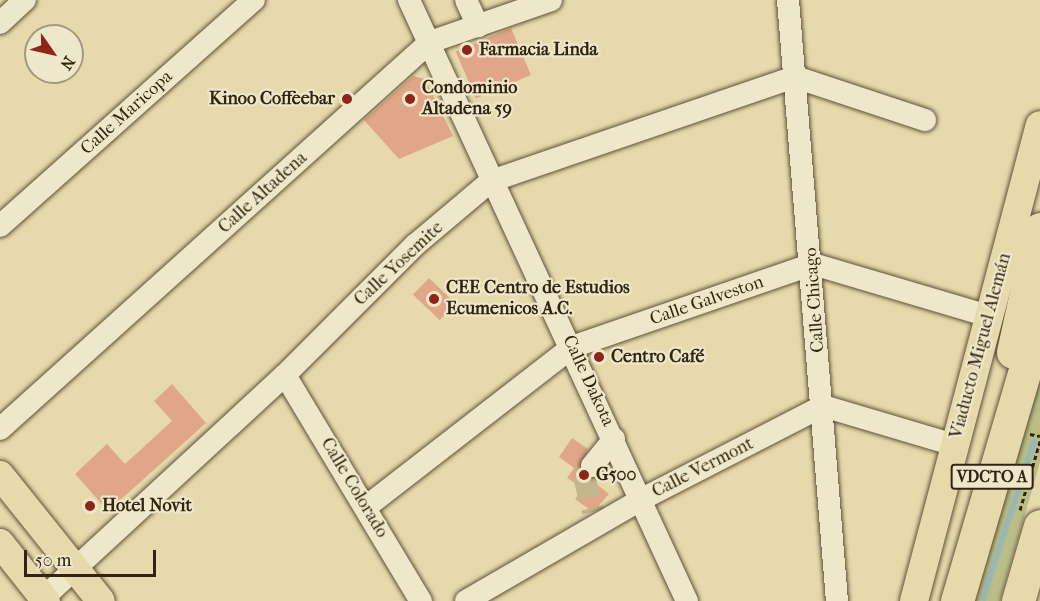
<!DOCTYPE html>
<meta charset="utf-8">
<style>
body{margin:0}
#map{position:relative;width:1040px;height:601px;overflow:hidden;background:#e6daac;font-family:"IM FELL French Canon",serif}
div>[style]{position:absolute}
.green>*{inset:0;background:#babe86}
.water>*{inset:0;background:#98b9b2;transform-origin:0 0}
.building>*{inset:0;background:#e1a687;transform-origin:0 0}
.minor-tunnel>*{height:22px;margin-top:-11px;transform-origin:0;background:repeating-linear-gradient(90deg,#c2b68d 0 22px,transparent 0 33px)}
.path>*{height:3px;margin-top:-1.5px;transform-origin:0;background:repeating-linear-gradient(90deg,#332412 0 4.5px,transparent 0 7.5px)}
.roads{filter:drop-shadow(0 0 2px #605238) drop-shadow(0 0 2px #605238)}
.minor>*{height:22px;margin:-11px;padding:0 11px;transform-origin:11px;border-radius:11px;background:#efe7c9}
.major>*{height:28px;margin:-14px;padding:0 14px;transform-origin:14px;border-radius:14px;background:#e6daac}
.highway>*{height:33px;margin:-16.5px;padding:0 16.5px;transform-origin:16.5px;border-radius:16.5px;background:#e6daac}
.dots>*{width:16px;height:16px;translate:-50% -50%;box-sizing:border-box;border:3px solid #efe7c9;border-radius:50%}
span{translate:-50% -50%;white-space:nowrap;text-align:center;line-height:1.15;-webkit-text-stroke:4.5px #efe7c9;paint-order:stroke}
.shield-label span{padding:2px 4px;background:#efe7c9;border:2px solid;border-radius:4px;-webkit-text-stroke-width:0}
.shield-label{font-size:16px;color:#332412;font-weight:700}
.poi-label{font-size:18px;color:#332412;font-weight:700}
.left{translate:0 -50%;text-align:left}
.right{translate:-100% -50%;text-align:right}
.street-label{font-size:18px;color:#332412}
.north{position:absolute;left:24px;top:24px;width:60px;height:60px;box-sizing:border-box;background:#efe7c9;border:2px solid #a49980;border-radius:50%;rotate:124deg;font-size:16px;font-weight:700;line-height:24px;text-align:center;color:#332412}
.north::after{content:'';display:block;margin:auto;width:21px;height:27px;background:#8f2418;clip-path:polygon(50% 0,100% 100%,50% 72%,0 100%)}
.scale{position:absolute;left:24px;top:550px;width:132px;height:27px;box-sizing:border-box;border:3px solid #332412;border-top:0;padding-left:8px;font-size:18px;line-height:21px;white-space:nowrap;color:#332412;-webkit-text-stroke:4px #efe7c9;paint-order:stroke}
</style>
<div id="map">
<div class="green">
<div style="clip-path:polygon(1040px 378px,1040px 462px,1000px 601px,975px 601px)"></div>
</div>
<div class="water">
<div style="left:1032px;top:438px;width:6px;height:170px;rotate:18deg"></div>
</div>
<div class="building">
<div style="left:511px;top:28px;width:51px;height:60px;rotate:67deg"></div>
<div style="clip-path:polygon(413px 76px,425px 79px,453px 136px,399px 159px,364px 120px)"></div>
<div style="left:429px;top:278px;width:37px;height:23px;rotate:44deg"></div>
<div style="clip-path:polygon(172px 384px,206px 423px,108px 511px,75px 474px,107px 444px,125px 464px,172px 421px,154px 401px)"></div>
<div style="clip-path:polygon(572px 438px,588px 449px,580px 471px,609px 494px,593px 512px,575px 499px,583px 488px,567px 478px,574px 468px,559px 457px)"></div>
</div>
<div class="minor-tunnel">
<div style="left:592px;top:466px;width:13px;rotate:129deg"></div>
<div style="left:584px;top:476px;width:37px;rotate:76deg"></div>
</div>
<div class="path">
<div style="left:1030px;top:434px;width:10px;rotate:11deg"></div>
<div style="left:1020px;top:510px;width:72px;rotate:-73.8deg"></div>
</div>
<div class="roads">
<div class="minor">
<div style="left:409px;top:0;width:662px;rotate:65.18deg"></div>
<div style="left:466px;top:0;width:29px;rotate:65deg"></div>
<div style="left:788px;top:0;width:603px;rotate:85.34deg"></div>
<div style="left:0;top:23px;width:34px;rotate:-43deg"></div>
<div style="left:795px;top:77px;width:137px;rotate:18.3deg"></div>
<div style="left:0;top:226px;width:340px;rotate:-41.7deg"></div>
<div style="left:285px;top:375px;width:264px;rotate:59deg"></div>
<div style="left:0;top:429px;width:579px;rotate:-41.99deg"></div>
<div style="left:430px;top:42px;width:128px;rotate:-19.1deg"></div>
<div style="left:592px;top:466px;width:35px;rotate:-51deg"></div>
<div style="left:366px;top:507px;width:261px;rotate:-37.8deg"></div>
<div style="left:572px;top:347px;width:255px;rotate:-19deg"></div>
<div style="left:813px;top:264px;width:184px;rotate:16.5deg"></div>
<div style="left:40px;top:601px;width:333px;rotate:-42.7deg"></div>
<div style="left:285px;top:375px;width:184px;rotate:-45deg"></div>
<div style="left:415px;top:245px;width:99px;rotate:-40.1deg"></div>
<div style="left:491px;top:181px;width:321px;rotate:-18.9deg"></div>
<div style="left:466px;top:601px;width:203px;rotate:-30.1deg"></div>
<div style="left:642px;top:499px;width:203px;rotate:-27.2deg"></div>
<div style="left:823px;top:406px;width:138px;rotate:16.5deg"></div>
</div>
<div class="major">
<div style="left:0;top:475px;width:161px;rotate:51.3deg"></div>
<div style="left:0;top:543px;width:74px;rotate:51.6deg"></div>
<div style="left:914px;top:601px;width:492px;rotate:-75.2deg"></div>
</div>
<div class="highway">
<div style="left:1013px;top:352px;width:126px;rotate:-77.6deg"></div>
<div style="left:957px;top:601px;width:294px;rotate:-73.6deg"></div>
<div style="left:1018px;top:601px;width:78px;rotate:-73.7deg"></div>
</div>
</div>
<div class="dots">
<div style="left:467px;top:50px;background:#8f2418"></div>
<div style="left:347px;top:99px;background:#8f2418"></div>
<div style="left:410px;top:99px;background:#8f2418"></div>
<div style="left:434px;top:299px;background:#8f2418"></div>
<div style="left:599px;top:357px;background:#8f2418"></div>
<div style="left:584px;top:475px;background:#8f2418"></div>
<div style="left:90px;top:506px;background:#8f2418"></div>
</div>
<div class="shield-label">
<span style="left:992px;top:477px">VDCTO A</span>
</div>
<div class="poi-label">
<span class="left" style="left:479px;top:50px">Farmacia Linda</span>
<span class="left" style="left:422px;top:99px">Condominio<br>Altadena 59</span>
<span class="right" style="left:335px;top:99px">Kinoo Coffeebar</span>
<span class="left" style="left:446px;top:299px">CEE Centro de Estudios<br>Ecumenicos A.C.</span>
<span class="left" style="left:611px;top:357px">Centro Café</span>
<span class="left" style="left:596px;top:475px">G500</span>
<span class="left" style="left:102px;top:506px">Hotel Novit</span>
</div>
<div class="street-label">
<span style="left:127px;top:113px;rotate:-42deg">Calle Maricopa</span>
<span style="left:263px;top:193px;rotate:-42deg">Calle Altadena</span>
<span style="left:399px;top:264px;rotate:-43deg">Calle Yosemite</span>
<span style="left:815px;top:300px;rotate:-94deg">Calle Chicago</span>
<span style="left:707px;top:301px;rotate:-19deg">Calle Galveston</span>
<span style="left:981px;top:346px;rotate:-75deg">Viaducto Miguel Alemán</span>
<span style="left:588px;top:381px;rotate:65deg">Calle Dakota</span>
<span style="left:703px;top:468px;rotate:-27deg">Calle Vermont</span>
<span style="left:354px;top:488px;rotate:59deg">Calle Colorado</span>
</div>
<div class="north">N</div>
<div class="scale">50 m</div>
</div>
